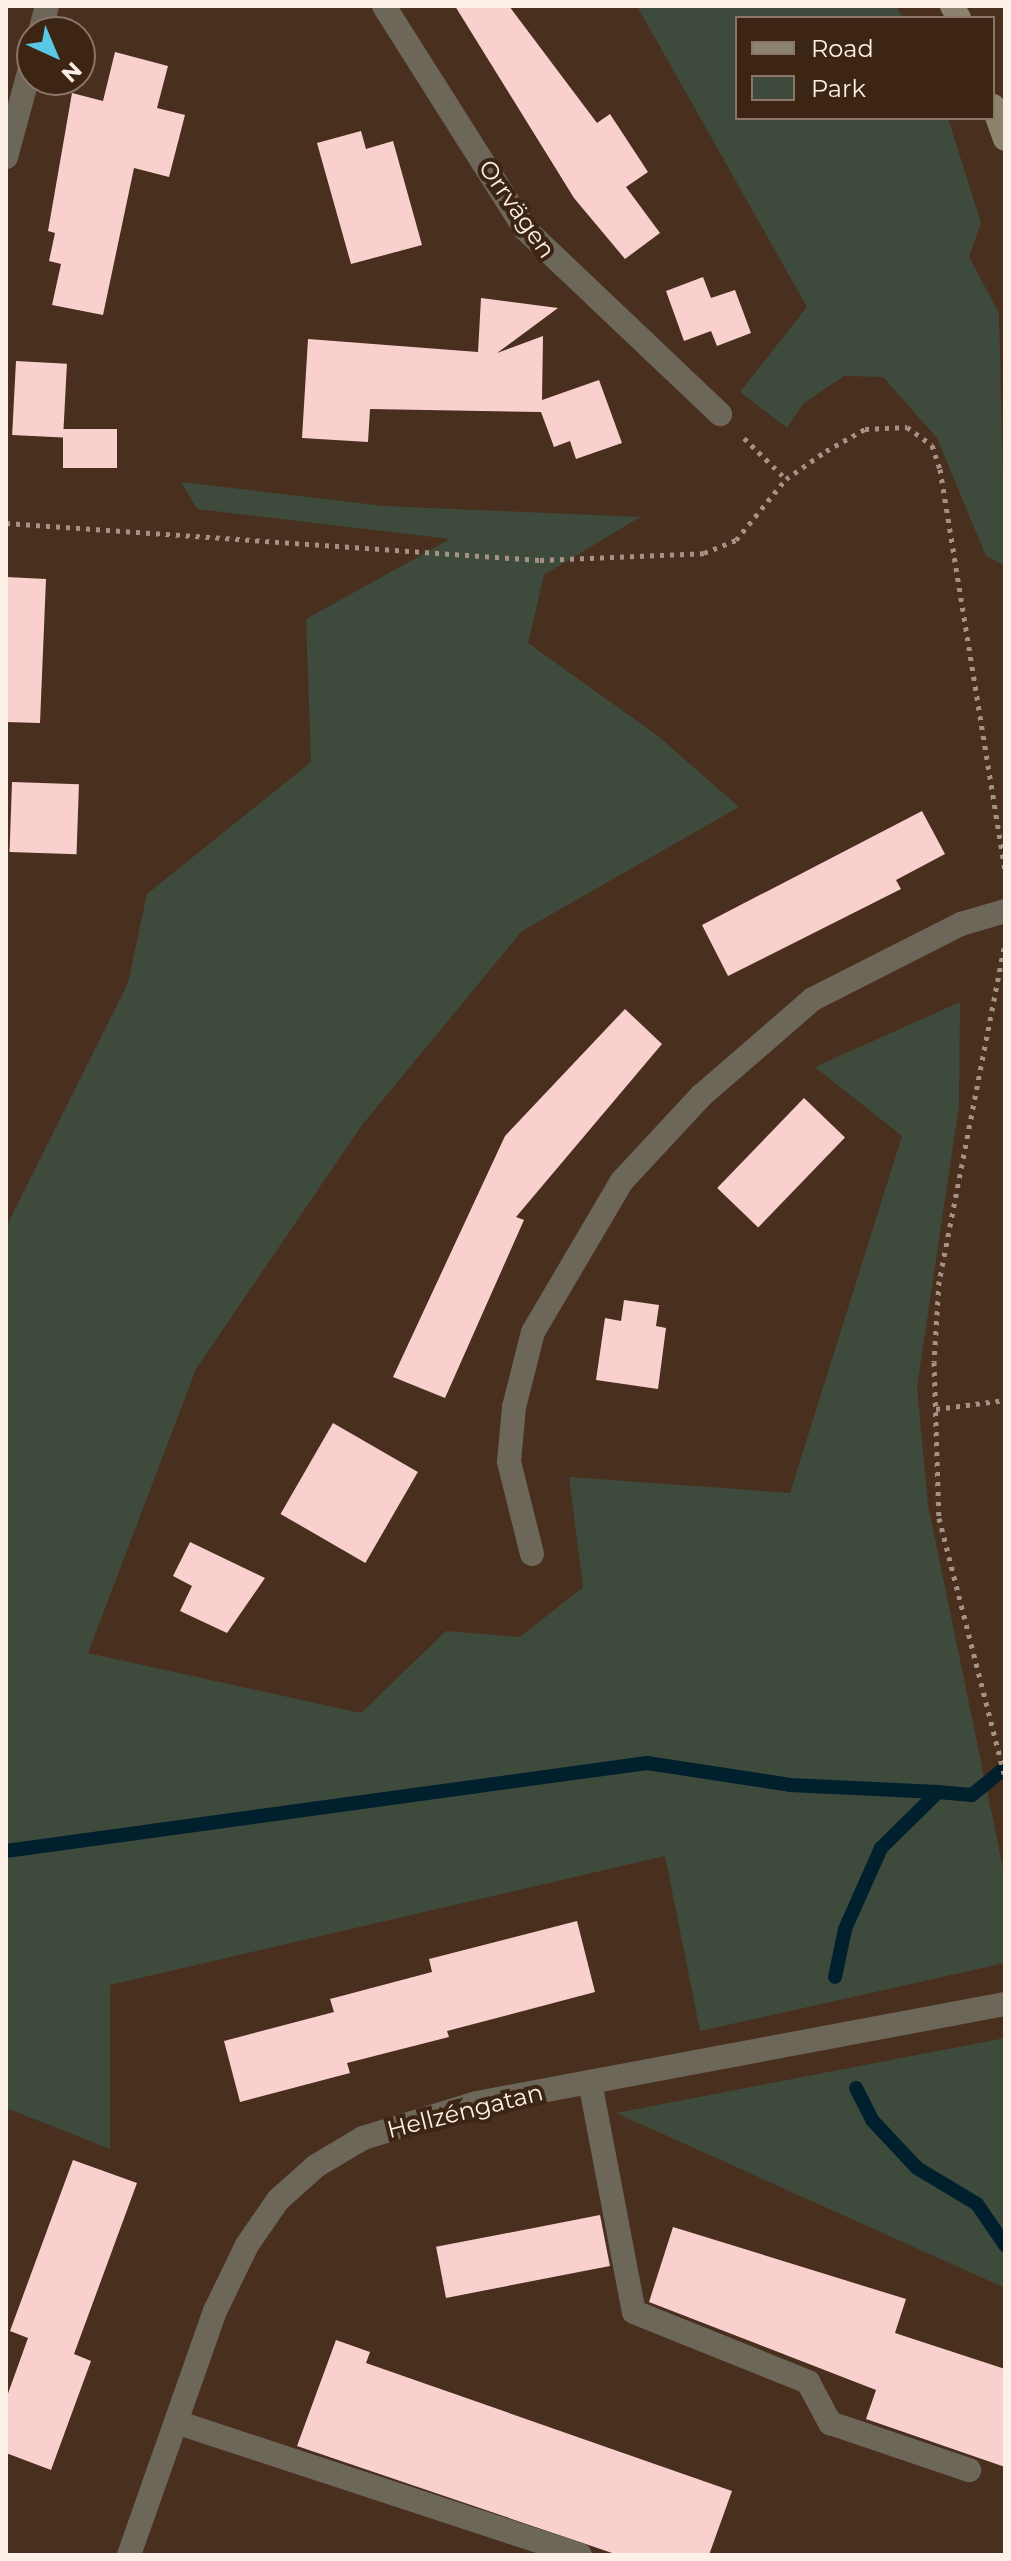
<!DOCTYPE html>
<meta charset="utf-8">
<style>
body{margin:0}
#map{position:relative;width:1011px;height:2561px;overflow:hidden;background:#482f1e;font-family:Montserrat,sans-serif}
div>[style]{position:absolute}
.green>*{inset:0;background:#3e4b3c}
.stream>*{height:14px;margin:-7px;padding:0 7px;transform-origin:7px;border-radius:7px;background:#00202e}
.building>*{inset:0;background:#f9d0ce;transform-origin:0 0}
.path>*{height:5px;margin-top:-2.5px;transform-origin:0;background:repeating-linear-gradient(90deg,#a59285 0 4px,transparent 0 10px)}
.lane>*{height:24px;margin:-12px;padding:0 12px;transform-origin:12px;border-radius:12px;background:#6d675a}
.street>*{height:24px;margin:-12px;padding:0 12px;transform-origin:12px;border-radius:12px;background:#6d675a}
.secondary>*{height:24px;margin:-12px;padding:0 12px;transform-origin:12px;border-radius:12px;background:#8c836e}
span{translate:-50% -50%;white-space:nowrap;text-align:center;line-height:1.15;-webkit-text-stroke:8px #3d2514;paint-order:stroke}
.street-label{font-size:24px;color:#fdf0e7}
.frame{position:absolute;inset:0;border:8px solid #fdf0e7;pointer-events:none}
.legend{position:absolute;left:735px;top:16px;width:260px;height:104px;box-sizing:border-box;background:#3d2514;border:2px solid #8a7668;margin:0;padding:10px 14px;list-style:none;font-size:24px;color:#fdf0e7}
.legend li{display:flex;align-items:center;gap:16px;height:40px}
.legend b{width:40px;border:2px solid #8a7668}
.north{position:absolute;left:16px;top:16px;width:80px;height:80px;box-sizing:border-box;background:#3d2514;border:2px solid #8a7668;border-radius:50%;rotate:136deg;font-size:22px;font-weight:700;line-height:32px;text-align:center;color:#fdf0e7}
.north::after{content:'';display:block;margin:auto;width:28px;height:36px;background:#58c8e4;clip-path:polygon(50% 0,100% 100%,50% 72%,0 100%)}
</style>
<div id="map">
<div class="green">
<div style="clip-path:polygon(637px 6px,896px 6px,903px 18px,737px 18px,737px 118px,948px 118px,981px 223px,969px 257px,999px 313px,1005px 566px,986px 556px,937px 438px,883px 377px,844px 376px,803px 404px,787px 428px,740px 392px,807px 307px)"></div>
<div style="clip-path:polygon(181px 482px,384px 506px,640px 517px,544px 575px,528px 643px,658px 736px,739px 807px,522px 931px,362px 1125px,196px 1369px,88px 1653px,361px 1713px,446px 1631px,520px 1637px,583px 1587px,569px 1477px,790px 1493px,902px 1136px,815px 1067px,960px 1002px,959px 1106px,917px 1387px,928px 1505px,1005px 1878px,1005px 1963px,700px 2031px,665px 1856px,110px 1985px,110px 2149px,6px 2108px,6px 1227px,128px 983px,147px 894px,311px 762px,306px 619px,450px 539px,197px 509px)"></div>
<div style="clip-path:polygon(1005px 2038px,1005px 2288px,616px 2113px)"></div>
</div>
<div class="stream">
<div style="left:6px;top:1851px;width:647px;rotate:-7.82deg"></div>
<div style="left:647px;top:1763px;width:145px;rotate:8.7deg"></div>
<div style="left:790px;top:1785px;width:148px;rotate:2.7deg"></div>
<div style="left:835px;top:1977px;width:49px;rotate:-78.2deg"></div>
<div style="left:845px;top:1929px;width:89px;rotate:-66deg"></div>
<div style="left:881px;top:1848px;width:80px;rotate:-44.5deg"></div>
<div style="left:938px;top:1792px;width:34px;rotate:5deg"></div>
<div style="left:972px;top:1795px;width:43px;rotate:-39.3deg"></div>
<div style="left:856px;top:2088px;width:36px;rotate:63deg"></div>
<div style="left:872px;top:2120px;width:66px;rotate:46.8deg"></div>
<div style="left:917px;top:2168px;width:70px;rotate:31deg"></div>
<div style="left:977px;top:2204px;width:50px;rotate:55.7deg"></div>
</div>
<div class="building">
<div style="clip-path:polygon(455px 6px,509px 6px,597px 123px,610px 114px,648px 172px,626px 187px,660px 233px,625px 259px,574px 198px)"></div>
<div style="clip-path:polygon(115px 52px,168px 66px,157px 108px,185px 115px,169px 177px,134px 168px,103px 315px,52px 305px,61px 264px,49px 261px,55px 233px,48px 231px,72px 93px,103px 101px)"></div>
<div style="clip-path:polygon(361px 131px,366px 149px,393px 141px,422px 245px,351px 264px,317px 143px)"></div>
<div style="clip-path:polygon(703px 277px,711px 298px,735px 290px,751px 333px,717px 346px,711px 331px,684px 341px,666px 291px)"></div>
<div style="clip-path:polygon(481px 298px,558px 308px,497px 353px,543px 336px,542px 400px,599px 380px,622px 443px,576px 459px,570px 441px,554px 447px,541px 412px,370px 409px,368px 442px,302px 438px,308px 339px,478px 352px)"></div>
<div style="left:16px;top:361px;width:51px;height:74px;rotate:3deg"></div>
<div style="left:63px;top:429px;width:54px;height:39px"></div>
<div style="clip-path:polygon(6px 577px,46px 579px,40px 723px,6px 722px)"></div>
<div style="left:12px;top:782px;width:67px;height:70px;rotate:2deg"></div>
<div style="clip-path:polygon(922px 811px,945px 854px,896px 880px,901px 889px,728px 976px,702px 925px)"></div>
<div style="clip-path:polygon(625px 1009px,662px 1044px,516px 1217px,524px 1220px,445px 1398px,393px 1377px,505px 1136px)"></div>
<div style="left:804px;top:1098px;width:57px;height:125px;rotate:44deg"></div>
<div style="clip-path:polygon(624px 1300px,659px 1305px,656px 1326px,666px 1328px,658px 1389px,596px 1380px,605px 1318px,621px 1321px)"></div>
<div style="left:333px;top:1423px;width:98px;height:105px;rotate:30deg"></div>
<div style="clip-path:polygon(190px 1542px,265px 1578px,227px 1633px,180px 1611px,192px 1586px,173px 1576px)"></div>
<div style="clip-path:polygon(577px 1921px,595px 1992px,447px 2031px,449px 2037px,347px 2063px,350px 2073px,240px 2102px,224px 2041px,334px 2012px,330px 1999px,432px 1972px,429px 1959px)"></div>
<div style="clip-path:polygon(73px 2160px,137px 2183px,74px 2354px,91px 2361px,51px 2470px,6px 2453px,6px 2399px,28px 2338px,10px 2331px)"></div>
<div style="left:600px;top:2215px;width:52px;height:167px;rotate:79deg"></div>
<div style="clip-path:polygon(673px 2227px,906px 2299px,895px 2333px,1005px 2369px,1005px 2467px,866px 2419px,876px 2390px,649px 2302px)"></div>
<div style="clip-path:polygon(336px 2340px,370px 2352px,366px 2363px,732px 2491px,709px 2555px,618px 2555px,297px 2446px)"></div>
</div>
<div class="path">
<div style="left:744px;top:438px;width:59px;rotate:44.3deg"></div>
<div style="left:6px;top:523px;width:535px;rotate:3.96deg"></div>
<div style="left:540px;top:560px;width:164px;rotate:-2.4deg"></div>
<div style="left:704px;top:553px;width:35px;rotate:-22deg"></div>
<div style="left:736px;top:540px;width:79px;rotate:-50.7deg"></div>
<div style="left:786px;top:479px;width:49px;rotate:-35deg"></div>
<div style="left:826px;top:451px;width:45px;rotate:-29.4deg"></div>
<div style="left:865px;top:429px;width:42px;rotate:-2.7deg"></div>
<div style="left:907px;top:427px;width:31px;rotate:36deg"></div>
<div style="left:932px;top:445px;width:25px;rotate:72deg"></div>
<div style="left:940px;top:469px;width:408px;rotate:80.8deg"></div>
<div style="left:1004px;top:948px;width:339px;rotate:101deg"></div>
<div style="left:939px;top:1281px;width:81px;rotate:93.5deg"></div>
<div style="left:934px;top:1362px;width:156px;rotate:88.2deg"></div>
<div style="left:939px;top:1518px;width:266px;rotate:75.7deg"></div>
<div style="left:936px;top:1409px;width:70px;rotate:-7.4deg"></div>
</div>
<div class="lane">
<div style="left:590px;top:2082px;width:234px;rotate:79.2deg"></div>
<div style="left:634px;top:2312px;width:188px;rotate:21.9deg"></div>
<div style="left:808px;top:2382px;width:47px;rotate:61.8deg"></div>
<div style="left:830px;top:2423px;width:147px;rotate:18.7deg"></div>
<div style="left:176px;top:2422px;width:425px;rotate:18.2deg"></div>
</div>
<div class="street">
<div style="left:384px;top:6px;width:264px;rotate:57.7deg"></div>
<div style="left:525px;top:229px;width:269px;rotate:43.5deg"></div>
<div style="left:40px;top:32px;width:27px;rotate:-75deg"></div>
<div style="left:6px;top:157px;width:99px;rotate:-74.8deg"></div>
<div style="left:532px;top:1554px;width:95px;rotate:-104deg"></div>
<div style="left:509px;top:1462px;width:55px;rotate:-84.8deg"></div>
<div style="left:514px;top:1407px;width:77px;rotate:-75.8deg"></div>
<div style="left:533px;top:1332px;width:175px;rotate:-59.5deg"></div>
<div style="left:622px;top:1181px;width:117px;rotate:-47.1deg"></div>
<div style="left:702px;top:1095px;width:147px;rotate:-40.9deg"></div>
<div style="left:813px;top:999px;width:166px;rotate:-26.9deg"></div>
<div style="left:961px;top:924px;width:46px;rotate:-16.5deg"></div>
<div style="left:129px;top:2555px;width:259px;rotate:-70.6deg"></div>
<div style="left:215px;top:2311px;width:73px;rotate:-64.1deg"></div>
<div style="left:247px;top:2245px;width:55px;rotate:-55.4deg"></div>
<div style="left:278px;top:2200px;width:51px;rotate:-41.8deg"></div>
<div style="left:316px;top:2166px;width:55px;rotate:-30.8deg"></div>
<div style="left:363px;top:2138px;width:119px;rotate:-17.1deg"></div>
<div style="left:477px;top:2103px;width:537px;rotate:-10.62deg"></div>
</div>
<div class="secondary">
<div style="left:952px;top:6px;width:14px;rotate:60deg"></div>
<div style="left:993px;top:106px;width:35px;rotate:70deg"></div>
</div>
<div class="street-label">
<span style="left:517px;top:209px;rotate:55deg">Orrvägen</span>
<span style="left:465px;top:2111px;rotate:-14deg">Hellzéngatan</span>
</div>
<div class="frame"></div>
<ul class="legend">
<li><b style="height:10px;background:#8c836e"></b>Road</li>
<li><b style="height:22px;background:#3e4b3c"></b>Park</li>
</ul>
<div class="north">N</div>
</div>
